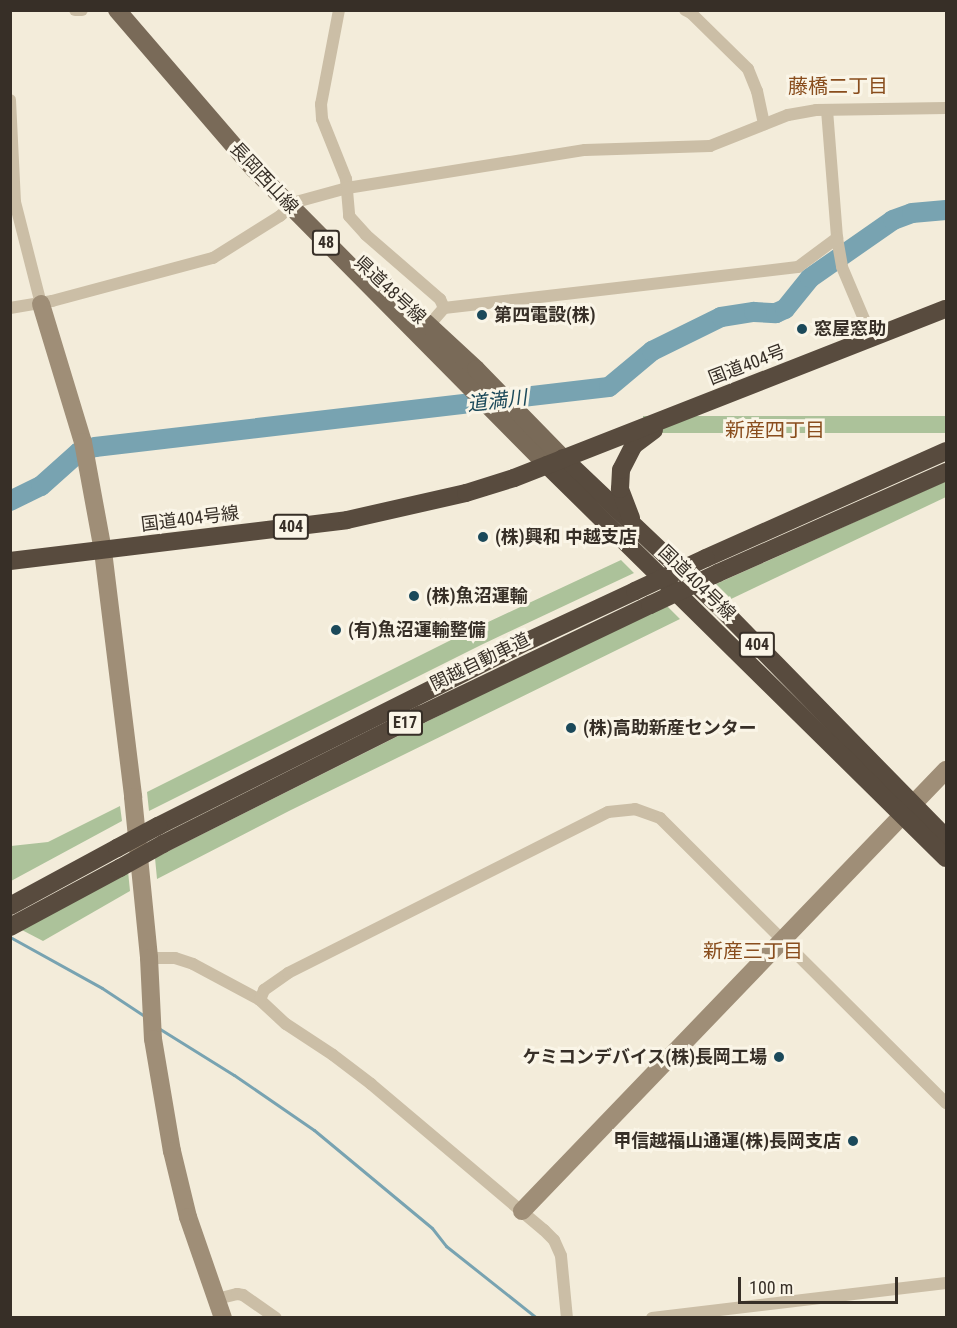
<!DOCTYPE html>
<meta charset="utf-8">
<style>
body{margin:0}
#map{position:relative;width:957px;height:1328px;overflow:hidden;background:#f3ecda;font-family:"Roboto Condensed","Noto Sans JP",sans-serif}
div>[style]{position:absolute}
.green>*{inset:0;background:#acc29a;transform-origin:0 0}
.stream>*{height:3px;margin:-1.5px;padding:0 1.5px;transform-origin:1.5px;border-radius:1.5px;background:#78a3b1}
.river>*{height:20px;margin:-10px;padding:0 10px;transform-origin:10px;border-radius:10px;background:#78a3b1}
.street>*{height:12px;margin:-6px;padding:0 6px;transform-origin:6px;border-radius:6px;background:#cbbea6}
.secondary>*{height:18px;margin:-9px;padding:0 9px;transform-origin:9px;border-radius:9px;background:#9f8e77}
.primary>*{height:18px;margin:-9px;padding:0 9px;transform-origin:9px;border-radius:9px;background:#796a58}
.highway>*{height:18px;margin:-9px;padding:0 9px;transform-origin:9px;border-radius:9px;background:#584b3e}
.highway-bridge>*{height:18px;margin:-9px;padding:0 9px;transform-origin:9px;border-radius:9px;background:#584b3e}
.dots>*{width:16px;height:16px;translate:-50% -50%;box-sizing:border-box;border:3px solid #faf5e7;border-radius:50%}
span{translate:-50% -50%;white-space:nowrap;text-align:center;line-height:1.15;-webkit-text-stroke:6px #faf5e7;paint-order:stroke}
.shield-label span{padding:2px 4px;background:#faf5e7;border:2px solid;border-radius:4px;-webkit-text-stroke-width:0}
.shield-label{font-size:16px;color:#372f27;font-weight:700}
.street-label{font-size:18px;color:#372f27}
.poi-label{font-size:18px;color:#372f27;font-weight:700}
.left{translate:0 -50%;text-align:left}
.right{translate:-100% -50%;text-align:right}
.neighbourhood-label{font-size:20px;color:#894d1d}
.water-label{font-size:20px;color:#1b495a;font-style:italic}
.frame{position:absolute;inset:0;border:12px solid #372f27;pointer-events:none}
.scale{position:absolute;left:738px;top:1277px;width:160px;height:27px;box-sizing:border-box;border:3px solid #372f27;border-top:0;padding-left:8px;font-size:18px;line-height:21px;white-space:nowrap;color:#372f27;-webkit-text-stroke:4px #faf5e7;paint-order:stroke}
</style>
<div id="map">
<div class="green">
<div style="left:946px;top:416px;width:17px;height:303px;rotate:90deg"></div>
<div style="clip-path:polygon(946px 481px,946px 497px,731px 599px,716px 584px)"></div>
<div style="clip-path:polygon(621px 560px,634px 573px,481px 645px,149px 811px,147px 792px,471px 630px)"></div>
<div style="clip-path:polygon(667px 606px,680px 619px,289px 811px,157px 879px,155px 858px,498px 686px)"></div>
<div style="clip-path:polygon(120px 806px,122px 821px,11px 881px,11px 846px,48px 842px)"></div>
<div style="clip-path:polygon(128px 871px,130px 891px,43px 941px,20px 929px)"></div>
</div>
<div class="stream">
<div style="left:10px;top:937px;width:105px;rotate:29deg"></div>
<div style="left:102px;top:988px;width:53px;rotate:33.4deg"></div>
<div style="left:160px;top:1029px;width:87px;rotate:31.9deg"></div>
<div style="left:234px;top:1075px;width:97px;rotate:34.5deg"></div>
<div style="left:314px;top:1130px;width:153px;rotate:39.7deg"></div>
<div style="left:432px;top:1228px;width:23px;rotate:52deg"></div>
<div style="left:446px;top:1246px;width:116px;rotate:38.4deg"></div>
</div>
<div class="river">
<div style="left:10px;top:501px;width:34px;rotate:-26deg"></div>
<div style="left:41px;top:486px;width:51px;rotate:-41.8deg"></div>
<div style="left:79px;top:452px;width:17px;rotate:-17deg"></div>
<div style="left:95px;top:447px;width:517px;rotate:-6.66deg"></div>
<div style="left:609px;top:387px;width:56px;rotate:-39.9deg"></div>
<div style="left:652px;top:351px;width:77px;rotate:-26.2deg"></div>
<div style="left:721px;top:317px;width:33px;rotate:-9deg"></div>
<div style="left:754px;top:312px;width:22px;rotate:3deg"></div>
<div style="left:776px;top:313px;width:10px;rotate:-24deg"></div>
<div style="left:785px;top:309px;width:40px;rotate:-51deg"></div>
<div style="left:810px;top:278px;width:101px;rotate:-34.9deg"></div>
<div style="left:893px;top:220px;width:20px;rotate:-20deg"></div>
<div style="left:912px;top:213px;width:34px;rotate:-5deg"></div>
</div>
<div class="street">
<div style="left:75px;top:10px;width:7px"></div>
<div style="left:339px;top:10px;width:96px;rotate:100.8deg"></div>
<div style="left:321px;top:104px;width:15px;rotate:86deg"></div>
<div style="left:322px;top:119px;width:65px;rotate:68.2deg"></div>
<div style="left:346px;top:179px;width:37px;rotate:85deg"></div>
<div style="left:349px;top:216px;width:25px;rotate:48deg"></div>
<div style="left:366px;top:235px;width:98px;rotate:40.9deg"></div>
<div style="left:440px;top:299px;width:10px;rotate:66deg"></div>
<div style="left:444px;top:308px;width:23px;rotate:131deg"></div>
<div style="left:685px;top:10px;width:7px;rotate:27deg"></div>
<div style="left:691px;top:13px;width:80px;rotate:44.5deg"></div>
<div style="left:748px;top:69px;width:24px;rotate:68deg"></div>
<div style="left:757px;top:91px;width:34px;rotate:78deg"></div>
<div style="left:10px;top:100px;width:102px;rotate:87.2deg"></div>
<div style="left:15px;top:202px;width:105px;rotate:75.7deg"></div>
<div style="left:827px;top:110px;width:128px;rotate:85.5deg"></div>
<div style="left:837px;top:238px;width:29px;rotate:80deg"></div>
<div style="left:842px;top:267px;width:77px;rotate:67.1deg"></div>
<div style="left:10px;top:308px;width:43px;rotate:-9.5deg"></div>
<div style="left:52px;top:301px;width:167px;rotate:-15deg"></div>
<div style="left:213px;top:258px;width:79px;rotate:-32.1deg"></div>
<div style="left:280px;top:216px;width:21px;rotate:-41deg"></div>
<div style="left:296px;top:202px;width:53px;rotate:-15.4deg"></div>
<div style="left:347px;top:188px;width:241px;rotate:-9.1deg"></div>
<div style="left:585px;top:150px;width:125px;rotate:-1.8deg"></div>
<div style="left:710px;top:146px;width:84px;rotate:-21.7deg"></div>
<div style="left:788px;top:115px;width:28px;rotate:-10deg"></div>
<div style="left:816px;top:110px;width:130px;rotate:-0.9deg"></div>
<div style="left:444px;top:308px;width:356px;rotate:-6.6deg"></div>
<div style="left:798px;top:267px;width:49px;rotate:-36.6deg"></div>
<div style="left:149px;top:958px;width:26px"></div>
<div style="left:175px;top:958px;width:19px;rotate:18deg"></div>
<div style="left:193px;top:964px;width:76px;rotate:28.2deg"></div>
<div style="left:260px;top:1000px;width:35px;rotate:43deg"></div>
<div style="left:286px;top:1024px;width:56px;rotate:33.4deg"></div>
<div style="left:333px;top:1055px;width:48px;rotate:37.3deg"></div>
<div style="left:371px;top:1084px;width:226px;rotate:40.2deg"></div>
<div style="left:544px;top:1230px;width:14px;rotate:45deg"></div>
<div style="left:554px;top:1240px;width:17px;rotate:66deg"></div>
<div style="left:561px;top:1256px;width:62px;rotate:84.5deg"></div>
<div style="left:260px;top:1000px;width:11px;rotate:-68deg"></div>
<div style="left:264px;top:990px;width:29px;rotate:-35deg"></div>
<div style="left:288px;top:973px;width:358px;rotate:-26.7deg"></div>
<div style="left:608px;top:812px;width:27px;rotate:-6deg"></div>
<div style="left:635px;top:809px;width:27px;rotate:20deg"></div>
<div style="left:660px;top:818px;width:404px;rotate:44.9deg"></div>
<div style="left:217px;top:1299px;width:21px;rotate:-14deg"></div>
<div style="left:237px;top:1294px;width:6px;rotate:9deg"></div>
<div style="left:243px;top:1295px;width:40px;rotate:34.9deg"></div>
<div style="left:652px;top:1318px;width:296px;rotate:-6.8deg"></div>
</div>
<div class="secondary">
<div style="left:41px;top:304px;width:144px;rotate:73.1deg"></div>
<div style="left:83px;top:442px;width:111px;rotate:79.6deg"></div>
<div style="left:103px;top:551px;width:248px;rotate:83deg"></div>
<div style="left:133px;top:797px;width:162px;rotate:84.3deg"></div>
<div style="left:149px;top:958px;width:81px;rotate:87.2deg"></div>
<div style="left:153px;top:1039px;width:114px;rotate:80.4deg"></div>
<div style="left:172px;top:1151px;width:68px;rotate:76.4deg"></div>
<div style="left:188px;top:1217px;width:107px;rotate:70.9deg"></div>
<div style="left:522px;top:1211px;width:612px;rotate:-46.13deg"></div>
</div>
<div class="primary">
<div style="left:117px;top:10px;width:210px;rotate:49.3deg"></div>
<div style="left:254px;top:169px;width:416px;rotate:45.3deg"></div>
<div style="left:369px;top:270px;width:146px;rotate:42.8deg"></div>
<div style="left:476px;top:369px;width:124px;rotate:45.7deg"></div>
</div>
<div class="highway">
<div style="left:563px;top:458px;width:212px;rotate:43.5deg"></div>
<div style="left:717px;top:604px;width:327px;rotate:45.6deg"></div>
<div style="left:547px;top:465px;width:560px;rotate:44.57deg"></div>
<div style="left:631px;top:518px;width:31px;rotate:-111deg"></div>
<div style="left:620px;top:489px;width:19px;rotate:-87deg"></div>
<div style="left:621px;top:470px;width:28px;rotate:-63deg"></div>
<div style="left:634px;top:445px;width:25px;rotate:-37deg"></div>
<div style="left:706px;top:558px;width:263px;rotate:-24deg"></div>
<div style="left:10px;top:561px;width:339px;rotate:-6.9deg"></div>
<div style="left:347px;top:520px;width:122px;rotate:-12.8deg"></div>
<div style="left:466px;top:493px;width:50px;rotate:-17.4deg"></div>
<div style="left:514px;top:478px;width:464px;rotate:-21.4deg"></div>
<div style="left:718px;top:573px;width:249px;rotate:-23.9deg"></div>
<div style="left:158px;top:826px;width:414px;rotate:-26.6deg"></div>
<div style="left:528px;top:641px;width:118px;rotate:-25deg"></div>
<div style="left:163px;top:844px;width:288px;rotate:-26.7deg"></div>
<div style="left:420px;top:715px;width:255px;rotate:-25.6deg"></div>
<div style="left:10px;top:906px;width:122px;rotate:-28.5deg"></div>
<div style="left:10px;top:927px;width:125px;rotate:-28.2deg"></div>
</div>
<div class="highway-bridge">
<div style="left:635px;top:591px;width:78px;rotate:-24.9deg"></div>
<div style="left:650px;top:605px;width:75px;rotate:-25.2deg"></div>
<div style="left:117px;top:848px;width:47px;rotate:-28.2deg"></div>
<div style="left:120px;top:868px;width:49px;rotate:-29.2deg"></div>
</div>
<div class="dots">
<div style="left:482px;top:315px;background:#1b495a"></div>
<div style="left:802px;top:329px;background:#1b495a"></div>
<div style="left:483px;top:537px;background:#1b495a"></div>
<div style="left:414px;top:596px;background:#1b495a"></div>
<div style="left:336px;top:630px;background:#1b495a"></div>
<div style="left:571px;top:728px;background:#1b495a"></div>
<div style="left:779px;top:1057px;background:#1b495a"></div>
<div style="left:853px;top:1141px;background:#1b495a"></div>
</div>
<div class="shield-label">
<span style="left:326px;top:243px">48</span>
<span style="left:291px;top:527px">404</span>
<span style="left:757px;top:645px">404</span>
<span style="left:405px;top:723px">E17</span>
</div>
<div class="street-label">
<span style="left:264px;top:178px;rotate:47deg">長岡西山線</span>
<span style="left:390px;top:290px;rotate:43deg">県道48号線</span>
<span style="left:747px;top:365px;rotate:-21deg">国道404号</span>
<span style="left:190px;top:519px;rotate:-7deg">国道404号線</span>
<span style="left:697px;top:583px;rotate:44deg">国道404号線</span>
<span style="left:480px;top:662px;rotate:-26deg">関越自動車道</span>
</div>
<div class="poi-label">
<span class="left" style="left:494px;top:315px">第四電設(株)</span>
<span class="left" style="left:814px;top:329px">窓屋窓助</span>
<span class="left" style="left:495px;top:537px">(株)興和 中越支店</span>
<span class="left" style="left:426px;top:596px">(株)魚沼運輸</span>
<span class="left" style="left:348px;top:630px">(有)魚沼運輸整備</span>
<span class="left" style="left:583px;top:728px">(株)高助新産センター</span>
<span class="right" style="left:767px;top:1057px">ケミコンデバイス(株)長岡工場</span>
<span class="right" style="left:841px;top:1141px">甲信越福山通運(株)長岡支店</span>
</div>
<div class="neighbourhood-label">
<span style="left:838px;top:86px">藤橋二丁目</span>
<span style="left:775px;top:430px">新産四丁目</span>
<span style="left:753px;top:951px">新産三丁目</span>
</div>
<div class="water-label">
<span style="left:497px;top:401px;rotate:-7deg">道満川</span>
</div>
<div class="frame"></div>
<div class="scale">100 m</div>
</div>
